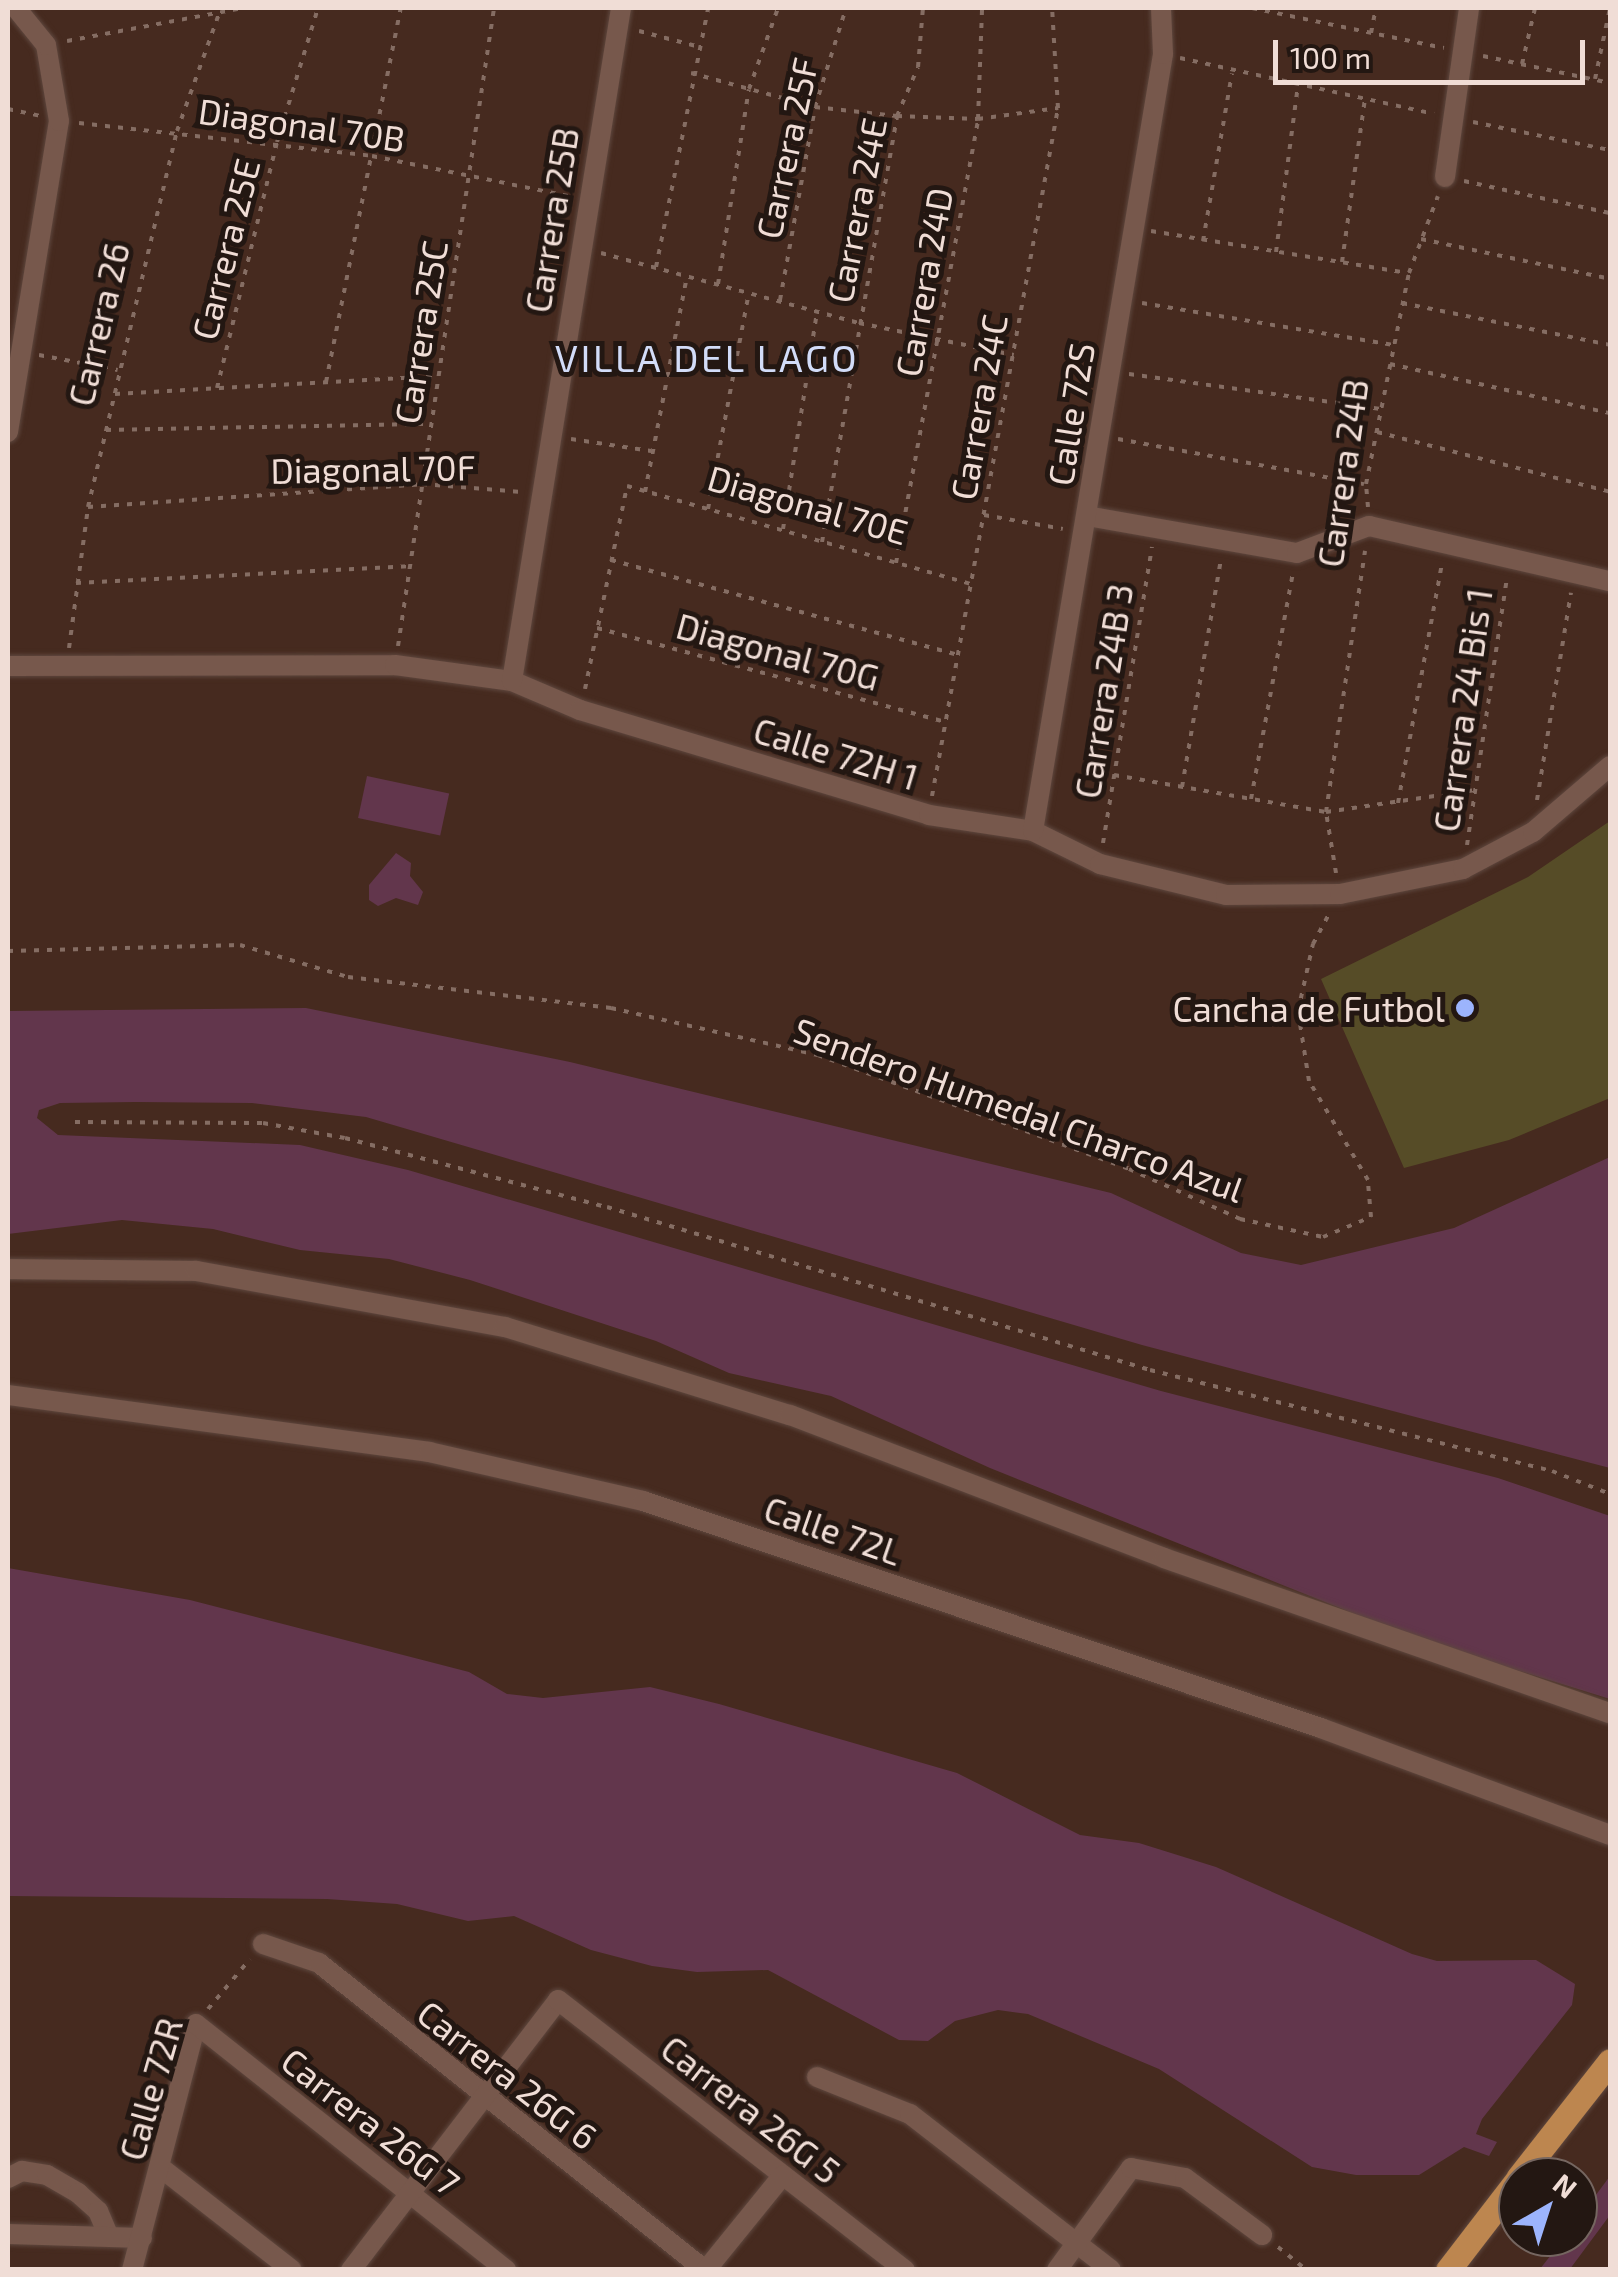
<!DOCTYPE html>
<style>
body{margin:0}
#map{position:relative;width:1618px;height:2277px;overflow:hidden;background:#462a1f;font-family:"Exo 2",sans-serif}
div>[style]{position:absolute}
.green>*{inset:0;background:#564c27}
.water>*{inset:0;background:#62364c;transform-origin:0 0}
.path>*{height:4px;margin-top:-2px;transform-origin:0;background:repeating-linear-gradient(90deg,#856d63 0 5px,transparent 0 13px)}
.roads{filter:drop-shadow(0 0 2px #5e473e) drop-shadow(0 0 2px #5e473e)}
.minor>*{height:20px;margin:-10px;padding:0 10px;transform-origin:10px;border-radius:10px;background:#77584c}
.major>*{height:25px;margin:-12.5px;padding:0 12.5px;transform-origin:12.5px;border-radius:12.5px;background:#bd864f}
.dots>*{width:28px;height:28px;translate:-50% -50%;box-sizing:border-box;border:5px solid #231712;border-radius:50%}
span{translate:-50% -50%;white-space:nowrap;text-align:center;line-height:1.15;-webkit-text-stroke:10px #231712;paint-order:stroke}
.street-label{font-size:35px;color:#f0ddd6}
.poi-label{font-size:35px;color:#f0ddd6}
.right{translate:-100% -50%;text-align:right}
.neighbourhood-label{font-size:38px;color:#d2dcf8;letter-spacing:2.5px}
.frame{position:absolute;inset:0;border:10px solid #f0ddd6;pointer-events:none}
.north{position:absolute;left:1498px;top:2157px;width:100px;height:100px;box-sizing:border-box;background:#231712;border:2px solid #756660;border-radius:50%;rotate:39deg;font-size:28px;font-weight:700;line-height:40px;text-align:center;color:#f0ddd6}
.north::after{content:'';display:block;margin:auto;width:35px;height:45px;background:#9cb4fd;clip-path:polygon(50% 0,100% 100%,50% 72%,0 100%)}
.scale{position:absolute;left:1273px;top:40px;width:312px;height:45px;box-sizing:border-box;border:5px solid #f0ddd6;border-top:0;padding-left:12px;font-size:30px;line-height:35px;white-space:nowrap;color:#f0ddd6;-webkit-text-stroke:8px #231712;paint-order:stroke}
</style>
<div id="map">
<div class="green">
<div style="clip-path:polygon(1610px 821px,1610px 1098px,1509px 1140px,1404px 1168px,1321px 979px,1528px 877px)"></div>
</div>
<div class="water">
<div style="left:367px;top:776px;width:84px;height:43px;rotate:12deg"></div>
<div style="clip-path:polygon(396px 853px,411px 863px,410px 876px,423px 892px,418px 905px,396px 898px,378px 906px,369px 900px,369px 885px)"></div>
<div style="clip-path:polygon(306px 1008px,570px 1062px,1111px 1193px,1241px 1253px,1301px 1265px,1454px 1228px,1610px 1157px,1610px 1468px,1142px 1345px,366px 1117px,252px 1103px,136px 1102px,60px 1103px,39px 1110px,37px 1118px,58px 1135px,300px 1145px,408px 1170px,1161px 1391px,1498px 1478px,1610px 1516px,1610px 1699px,1420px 1640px,990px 1468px,831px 1396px,729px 1373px,656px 1341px,470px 1280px,389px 1259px,300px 1250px,213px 1229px,122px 1220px,8px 1234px,8px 1011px)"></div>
<div style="clip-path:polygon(8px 1568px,190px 1600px,469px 1672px,507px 1694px,543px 1698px,650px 1687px,719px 1704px,957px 1773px,1080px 1835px,1139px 1843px,1216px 1867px,1412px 1954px,1437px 1961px,1536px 1960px,1575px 1984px,1572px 2005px,1482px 2119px,1476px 2134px,1497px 2142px,1489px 2156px,1464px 2147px,1419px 2175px,1356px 2175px,1312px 2167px,1159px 2069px,1028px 2014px,998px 2010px,955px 2021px,928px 2041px,899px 2040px,768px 1970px,697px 1972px,652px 1966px,591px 1950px,514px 1916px,468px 1921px,397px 1904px,327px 1899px,8px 1896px)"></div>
<div style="clip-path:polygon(1610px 2176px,1610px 2215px,1570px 2269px,1540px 2269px,1565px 2237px,1578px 2237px,1578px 2219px)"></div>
</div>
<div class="path">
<div style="left:1252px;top:8px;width:196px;rotate:11.8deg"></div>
<div style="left:639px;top:31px;width:59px;rotate:14.7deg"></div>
<div style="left:1371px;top:33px;width:25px;rotate:-79deg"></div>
<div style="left:67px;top:41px;width:180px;rotate:-10.6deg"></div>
<div style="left:1483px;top:56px;width:130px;rotate:12deg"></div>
<div style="left:1180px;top:58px;width:260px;rotate:12.4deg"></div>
<div style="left:1522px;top:64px;width:57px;rotate:-76.9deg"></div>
<div style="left:691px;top:73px;width:129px;rotate:15.3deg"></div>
<div style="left:815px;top:107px;width:82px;rotate:6.3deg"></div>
<div style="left:897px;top:116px;width:81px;rotate:2.1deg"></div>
<div style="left:978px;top:119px;width:81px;rotate:-7.8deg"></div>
<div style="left:1595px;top:79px;width:73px;rotate:-78.1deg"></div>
<div style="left:8px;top:109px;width:33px;rotate:12deg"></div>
<div style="left:1473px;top:122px;width:140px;rotate:11.6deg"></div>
<div style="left:79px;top:123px;width:295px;rotate:6.4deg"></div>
<div style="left:372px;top:156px;width:200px;rotate:11.5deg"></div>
<div style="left:1464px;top:181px;width:149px;rotate:12.4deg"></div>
<div style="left:1151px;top:231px;width:260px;rotate:9.3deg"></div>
<div style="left:1421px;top:239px;width:193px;rotate:11.9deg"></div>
<div style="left:1203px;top:241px;width:170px;rotate:-80.2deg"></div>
<div style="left:1276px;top:252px;width:168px;rotate:-82.5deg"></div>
<div style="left:601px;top:253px;width:267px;rotate:15.2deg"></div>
<div style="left:859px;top:323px;width:158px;rotate:11.7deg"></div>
<div style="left:1342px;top:262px;width:166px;rotate:-82deg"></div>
<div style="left:656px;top:267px;width:264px;rotate:-78.6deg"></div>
<div style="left:718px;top:284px;width:197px;rotate:-81deg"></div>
<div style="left:749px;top:89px;width:86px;rotate:-70.3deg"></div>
<div style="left:780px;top:300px;width:196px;rotate:-79.7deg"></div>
<div style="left:815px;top:107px;width:104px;rotate:-72.6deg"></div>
<div style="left:1142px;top:303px;width:255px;rotate:9.5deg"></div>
<div style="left:1402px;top:303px;width:212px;rotate:11.4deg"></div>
<div style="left:39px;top:355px;width:80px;rotate:10.8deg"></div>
<div style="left:1390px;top:364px;width:225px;rotate:12.6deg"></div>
<div style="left:1129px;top:374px;width:254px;rotate:7.9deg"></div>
<div style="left:326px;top:382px;width:381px;rotate:-78.7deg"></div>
<div style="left:217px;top:388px;width:253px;rotate:-76.3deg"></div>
<div style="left:277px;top:142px;width:140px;rotate:-73deg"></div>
<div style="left:115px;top:394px;width:324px;rotate:-3.2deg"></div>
<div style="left:106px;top:430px;width:325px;rotate:-1.1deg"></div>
<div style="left:1377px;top:432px;width:241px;rotate:14.4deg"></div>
<div style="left:571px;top:439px;width:81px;rotate:8.5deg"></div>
<div style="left:1118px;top:439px;width:250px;rotate:10.4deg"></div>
<div style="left:645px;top:492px;width:220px;rotate:-79deg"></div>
<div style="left:88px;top:507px;width:335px;rotate:-3.9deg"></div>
<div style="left:422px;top:484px;width:100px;rotate:4.6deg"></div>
<div style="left:1368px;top:507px;width:23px;rotate:-95deg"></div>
<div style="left:1366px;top:484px;width:215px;rotate:-78.5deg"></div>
<div style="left:1409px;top:273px;width:82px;rotate:-69.4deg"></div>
<div style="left:708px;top:509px;width:220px;rotate:-79.3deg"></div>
<div style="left:984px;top:515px;width:80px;rotate:10deg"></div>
<div style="left:783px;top:529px;width:220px;rotate:-81.1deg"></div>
<div style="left:822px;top:542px;width:433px;rotate:-80deg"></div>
<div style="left:897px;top:116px;width:53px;rotate:-66.8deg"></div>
<div style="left:918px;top:67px;width:59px;rotate:-85.2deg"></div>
<div style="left:611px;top:560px;width:360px;rotate:15.3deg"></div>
<div style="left:896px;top:563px;width:452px;rotate:-79.5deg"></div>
<div style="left:978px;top:119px;width:111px;rotate:-87.9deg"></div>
<div style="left:76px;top:583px;width:333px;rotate:-2.9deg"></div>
<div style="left:597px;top:628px;width:360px;rotate:15.1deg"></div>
<div style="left:398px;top:646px;width:645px;rotate:-81.44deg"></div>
<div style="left:69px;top:648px;width:142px;rotate:-82.3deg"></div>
<div style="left:88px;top:507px;width:386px;rotate:-76.7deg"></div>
<div style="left:177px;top:131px;width:131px;rotate:-70.3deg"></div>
<div style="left:585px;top:689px;width:207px;rotate:-78.3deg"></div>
<div style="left:627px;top:486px;width:358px;rotate:15.9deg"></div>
<div style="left:1114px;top:775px;width:215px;rotate:9.9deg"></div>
<div style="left:1326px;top:812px;width:151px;rotate:-8.4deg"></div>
<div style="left:1182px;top:787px;width:230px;rotate:-80.3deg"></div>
<div style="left:932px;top:796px;width:699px;rotate:-79.62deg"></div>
<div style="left:1058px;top:108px;width:100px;rotate:-93.4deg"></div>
<div style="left:1251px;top:799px;width:230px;rotate:-79.5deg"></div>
<div style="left:1537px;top:800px;width:210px;rotate:-80.7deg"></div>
<div style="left:1398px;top:803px;width:244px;rotate:-79.6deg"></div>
<div style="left:1103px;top:843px;width:300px;rotate:-80.6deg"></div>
<div style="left:1467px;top:845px;width:270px;rotate:-81.5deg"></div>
<div style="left:1336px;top:873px;width:62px;rotate:-99.3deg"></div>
<div style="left:1326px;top:812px;width:264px;rotate:-81.5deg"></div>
<div style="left:8px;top:951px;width:232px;rotate:-1.5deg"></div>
<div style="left:240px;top:945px;width:113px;rotate:16.5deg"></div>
<div style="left:348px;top:977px;width:265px;rotate:6.7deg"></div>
<div style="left:611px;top:1008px;width:212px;rotate:12.8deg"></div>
<div style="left:818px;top:1055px;width:331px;rotate:20.1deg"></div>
<div style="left:1129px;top:1169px;width:122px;rotate:24.2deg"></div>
<div style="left:1240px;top:1219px;width:85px;rotate:12.2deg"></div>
<div style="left:1323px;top:1237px;width:52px;rotate:-22.6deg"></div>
<div style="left:1371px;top:1217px;width:37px;rotate:-95deg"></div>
<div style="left:1368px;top:1180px;width:115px;rotate:-120.8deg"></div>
<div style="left:1309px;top:1081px;width:71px;rotate:-98.9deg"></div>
<div style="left:1298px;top:1011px;width:69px;rotate:-77.4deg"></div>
<div style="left:1313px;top:944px;width:34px;rotate:-62deg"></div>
<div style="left:75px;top:1122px;width:188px;rotate:0.3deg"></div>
<div style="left:263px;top:1123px;width:83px;rotate:10.4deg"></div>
<div style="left:345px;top:1138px;width:271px;rotate:14.8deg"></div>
<div style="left:607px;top:1207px;width:567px;rotate:16.71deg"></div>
<div style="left:1150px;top:1370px;width:414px;rotate:14.1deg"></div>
<div style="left:1552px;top:1471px;width:62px;rotate:21.6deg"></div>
<div style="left:208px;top:2009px;width:65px;rotate:-50deg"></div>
<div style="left:1278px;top:2247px;width:36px;rotate:39deg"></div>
</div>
<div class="roads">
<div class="minor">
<div style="left:1445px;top:177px;width:171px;rotate:-81.9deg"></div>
<div style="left:8px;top:432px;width:315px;rotate:-80.7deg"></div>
<div style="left:59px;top:121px;width:77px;rotate:-99.7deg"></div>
<div style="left:46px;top:45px;width:48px;rotate:-129deg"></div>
<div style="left:1087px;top:516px;width:213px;rotate:10deg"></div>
<div style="left:1297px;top:553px;width:77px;rotate:-20.6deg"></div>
<div style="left:1369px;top:526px;width:247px;rotate:12.9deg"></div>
<div style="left:8px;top:666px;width:387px;rotate:-0.1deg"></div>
<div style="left:395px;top:665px;width:118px;rotate:7.8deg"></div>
<div style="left:512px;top:681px;width:74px;rotate:23.1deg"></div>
<div style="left:580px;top:710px;width:364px;rotate:16.7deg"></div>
<div style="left:929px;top:815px;width:105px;rotate:8.7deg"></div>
<div style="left:1033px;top:831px;width:75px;rotate:26.2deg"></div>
<div style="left:1100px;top:864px;width:130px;rotate:13.8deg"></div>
<div style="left:1226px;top:895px;width:114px;rotate:-0.5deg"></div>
<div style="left:1340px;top:894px;width:126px;rotate:-11.5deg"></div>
<div style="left:1463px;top:869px;width:79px;rotate:-27.9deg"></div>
<div style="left:1533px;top:832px;width:101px;rotate:-40.6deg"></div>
<div style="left:512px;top:681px;width:682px;rotate:-80.8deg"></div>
<div style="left:1033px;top:831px;width:788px;rotate:-80.5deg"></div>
<div style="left:1163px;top:54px;width:46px;rotate:-92.5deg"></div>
<div style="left:8px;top:1269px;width:188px;rotate:0.6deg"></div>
<div style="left:196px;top:1271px;width:314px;rotate:10.3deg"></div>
<div style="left:505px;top:1327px;width:298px;rotate:17.2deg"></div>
<div style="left:790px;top:1415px;width:400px;rotate:20.9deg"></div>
<div style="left:1164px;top:1558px;width:472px;rotate:19.2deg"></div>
<div style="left:8px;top:1395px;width:425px;rotate:7.7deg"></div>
<div style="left:429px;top:1452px;width:220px;rotate:12.9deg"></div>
<div style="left:643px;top:1501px;width:715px;rotate:18.51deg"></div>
<div style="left:1321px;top:1728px;width:308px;rotate:20.3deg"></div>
<div style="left:263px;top:1944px;width:59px;rotate:18.7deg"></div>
<div style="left:319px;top:1963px;width:493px;rotate:38.5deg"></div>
<div style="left:817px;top:2077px;width:100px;rotate:21.7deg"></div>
<div style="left:910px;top:2114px;width:254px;rotate:37.8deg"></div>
<div style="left:160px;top:2167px;width:167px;rotate:38deg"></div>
<div style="left:8px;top:2178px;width:16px;rotate:-27deg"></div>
<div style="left:22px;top:2171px;width:25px;rotate:9deg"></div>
<div style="left:47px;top:2175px;width:36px;rotate:30deg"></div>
<div style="left:78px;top:2193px;width:27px;rotate:42deg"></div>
<div style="left:98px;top:2211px;width:28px;rotate:67deg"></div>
<div style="left:8px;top:2234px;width:134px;rotate:1.7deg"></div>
<div style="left:132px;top:2270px;width:254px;rotate:-75.4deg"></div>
<div style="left:196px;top:2024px;width:396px;rotate:38.4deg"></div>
<div style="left:351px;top:2270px;width:340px;rotate:-52.5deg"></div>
<div style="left:558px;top:2000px;width:440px;rotate:37.9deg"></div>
<div style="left:706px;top:2270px;width:122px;rotate:-51deg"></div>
<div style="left:1057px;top:2270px;width:126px;rotate:-54deg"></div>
<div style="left:1131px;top:2168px;width:55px;rotate:10.5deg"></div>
<div style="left:1185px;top:2178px;width:96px;rotate:36.5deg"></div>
</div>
<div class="major">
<div style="left:1519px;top:2177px;width:147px;rotate:-51.9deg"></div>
<div style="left:1448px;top:2270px;width:115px;rotate:-52.4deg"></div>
</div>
</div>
<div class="dots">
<div style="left:1465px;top:1008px;background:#9cb4fd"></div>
</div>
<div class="street-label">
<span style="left:302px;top:124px;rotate:8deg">Diagonal 70B</span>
<span style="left:786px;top:148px;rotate:-78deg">Carrera 25F</span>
<span style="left:856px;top:210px;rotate:-79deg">Carrera 24E</span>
<span style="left:551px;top:220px;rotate:-81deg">Carrera 25B</span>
<span style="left:225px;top:249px;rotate:-76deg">Carrera 25E</span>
<span style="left:923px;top:282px;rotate:-80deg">Carrera 24D</span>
<span style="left:98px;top:324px;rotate:-77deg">Carrera 26</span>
<span style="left:420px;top:332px;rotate:-81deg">Carrera 25C</span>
<span style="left:978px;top:407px;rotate:-80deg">Carrera 24C</span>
<span style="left:1070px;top:414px;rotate:-81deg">Calle 72S</span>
<span style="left:373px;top:468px;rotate:-1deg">Diagonal 70F</span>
<span style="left:1342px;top:473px;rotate:-82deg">Carrera 24B</span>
<span style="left:808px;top:504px;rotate:16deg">Diagonal 70E</span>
<span style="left:778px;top:651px;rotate:15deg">Diagonal 70G</span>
<span style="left:1103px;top:691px;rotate:-81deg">Carrera 24B 3</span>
<span style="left:1462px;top:710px;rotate:-82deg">Carrera 24 Bis 1</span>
<span style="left:836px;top:753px;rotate:17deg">Calle 72H 1</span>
<span style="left:1019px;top:1109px;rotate:20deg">Sendero Humedal Charco Azul</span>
<span style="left:833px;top:1530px;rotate:19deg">Calle 72L</span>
<span style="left:508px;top:2074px;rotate:38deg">Carrera 26G 6</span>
<span style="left:150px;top:2089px;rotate:-74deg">Calle 72R</span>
<span style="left:751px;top:2109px;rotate:38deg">Carrera 26G 5</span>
<span style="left:371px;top:2121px;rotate:38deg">Carrera 26G 7</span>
</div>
<div class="poi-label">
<span class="right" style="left:1445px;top:1008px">Cancha de Futbol</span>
</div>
<div class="neighbourhood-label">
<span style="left:707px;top:358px">VILLA DEL LAGO</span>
</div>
<div class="frame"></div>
<div class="north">N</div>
<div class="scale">100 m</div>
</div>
